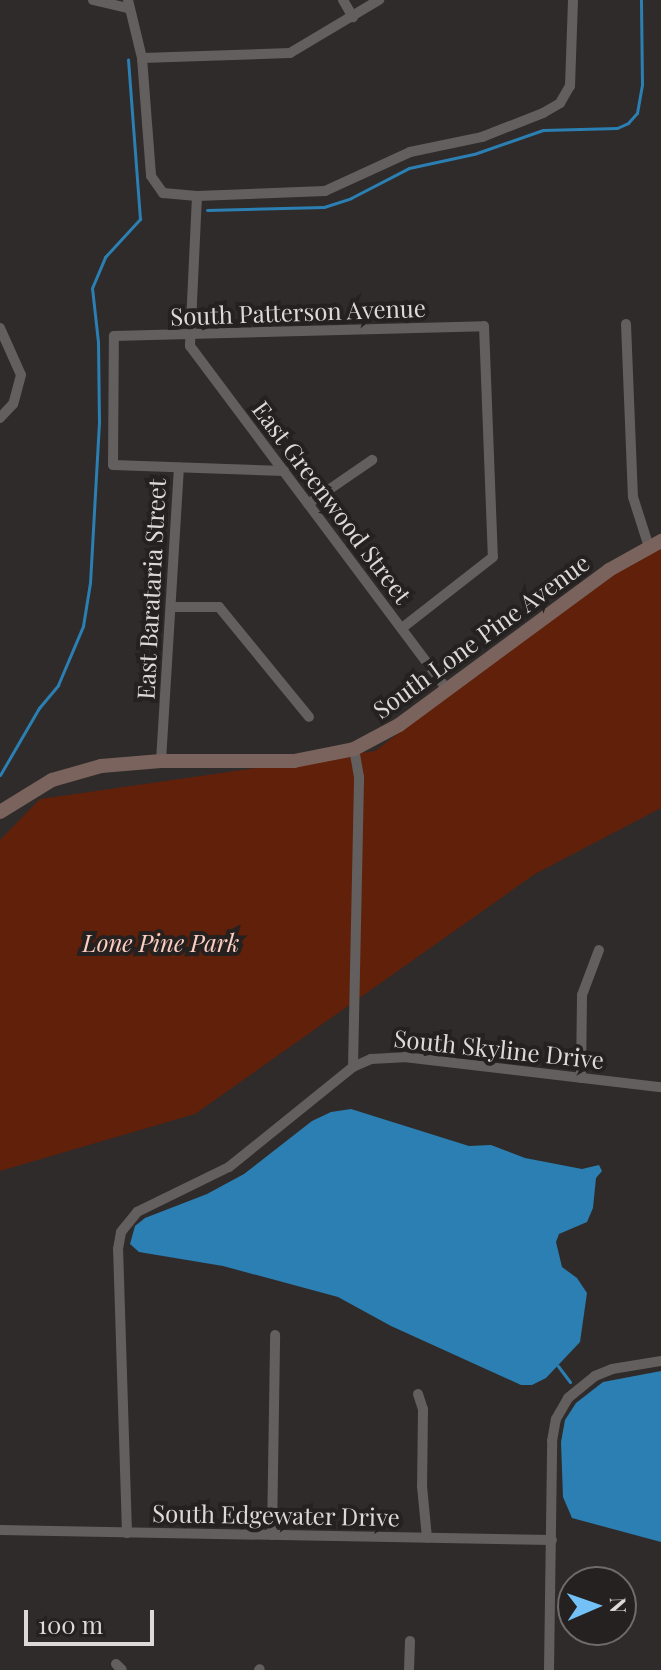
<!DOCTYPE html>
<style>
body{margin:0}
#map{position:relative;width:661px;height:1670px;overflow:hidden;background:#2e2b2a;font-family:"Playfair Display",serif}
div>[style]{position:absolute}
.green>*{inset:0;background:#60200a}
.water>*{inset:0;background:#2b7fb2}
.stream>*{height:3px;margin:-1.5px;padding:0 1.5px;transform-origin:1.5px;border-radius:1.5px;background:#2b7fb2}
.minor>*{height:10px;margin:-5px;padding:0 5px;transform-origin:5px;border-radius:5px;background:#625f5e}
.secondary>*{height:14px;margin:-7px;padding:0 7px;transform-origin:7px;border-radius:7px;background:#7a635c}
span{translate:-50% -50%;white-space:nowrap;text-align:center;line-height:1.15;-webkit-text-stroke:8px #242120;paint-order:stroke}
.street-label{font-size:24px;color:#dcdad9}
.park-label{font-size:24px;color:#fecfc0;font-style:italic}
.north{position:absolute;left:557px;top:1566px;width:80px;height:80px;box-sizing:border-box;background:#242120;border:2px solid #6e6b6a;border-radius:50%;rotate:88deg;font-size:22px;font-weight:700;line-height:32px;text-align:center;color:#dcdad9}
.north::after{content:'';display:block;margin:auto;width:28px;height:36px;background:#73c1f6;clip-path:polygon(50% 0,100% 100%,50% 72%,0 100%)}
.scale{position:absolute;left:24px;top:1610px;width:130px;height:36px;box-sizing:border-box;border:4px solid #dcdad9;border-top:0;padding-left:10px;font-size:24px;line-height:28px;white-space:nowrap;color:#dcdad9;-webkit-text-stroke:6px #242120;paint-order:stroke}
</style>
<div id="map">
<div class="green">
<div style="clip-path:polygon(661px 548px,661px 808px,535px 874px,195px 1114px,0 1171px,0 840px,40px 799px,375px 751px,608px 576px)"></div>
</div>
<div class="water">
<div style="clip-path:polygon(351px 1109px,469px 1146px,491px 1145px,525px 1158px,582px 1169px,599px 1165px,602px 1171px,596px 1178px,593px 1208px,587px 1222px,559px 1234px,556px 1242px,562px 1267px,577px 1278px,587px 1293px,580px 1342px,546px 1378px,532px 1385px,521px 1385px,391px 1326px,338px 1297px,223px 1266px,139px 1252px,130px 1244px,135px 1226px,145px 1218px,207px 1194px,244px 1174px,312px 1121px,331px 1112px)"></div>
<div style="clip-path:polygon(661px 1371px,661px 1542px,572px 1518px,563px 1497px,561px 1442px,565px 1420px,576px 1403px,603px 1382px)"></div>
</div>
<div class="stream">
<div style="left:207px;top:210px;width:117px;rotate:-1.5deg"></div>
<div style="left:324px;top:207px;width:28px;rotate:-18deg"></div>
<div style="left:351px;top:198px;width:65px;rotate:-27.3deg"></div>
<div style="left:409px;top:168px;width:66px;rotate:-12.2deg"></div>
<div style="left:474px;top:154px;width:73px;rotate:-19.2deg"></div>
<div style="left:543px;top:130px;width:74px;rotate:-1.5deg"></div>
<div style="left:617px;top:128px;width:12px;rotate:-24deg"></div>
<div style="left:628px;top:123px;width:13px;rotate:-48deg"></div>
<div style="left:637px;top:113px;width:28px;rotate:-80deg"></div>
<div style="left:642px;top:85px;width:85px;rotate:-90.7deg"></div>
<div style="left:0;top:775px;width:78px;rotate:-59.8deg"></div>
<div style="left:39px;top:708px;width:30px;rotate:-50deg"></div>
<div style="left:58px;top:685px;width:64px;rotate:-67deg"></div>
<div style="left:83px;top:626px;width:44px;rotate:-80.8deg"></div>
<div style="left:90px;top:583px;width:160px;rotate:-86.8deg"></div>
<div style="left:99px;top:423px;width:81px;rotate:-90.7deg"></div>
<div style="left:98px;top:342px;width:54px;rotate:-96.3deg"></div>
<div style="left:92px;top:288px;width:34px;rotate:-67deg"></div>
<div style="left:105px;top:257px;width:52px;rotate:-47.4deg"></div>
<div style="left:140px;top:219px;width:160px;rotate:-94.3deg"></div>
<div style="left:558px;top:1366px;width:20px;rotate:53deg"></div>
</div>
<div class="minor">
<div style="left:93px;top:0;width:36px;rotate:13deg"></div>
<div style="left:128px;top:0;width:60px;rotate:76.4deg"></div>
<div style="left:142px;top:58px;width:118px;rotate:85.6deg"></div>
<div style="left:151px;top:176px;width:21px;rotate:55deg"></div>
<div style="left:163px;top:193px;width:34px;rotate:5deg"></div>
<div style="left:197px;top:196px;width:150px;rotate:92.7deg"></div>
<div style="left:190px;top:346px;width:429px;rotate:53.2deg"></div>
<div style="left:343px;top:0;width:20px;rotate:60deg"></div>
<div style="left:142px;top:58px;width:148px;rotate:-1.9deg"></div>
<div style="left:290px;top:53px;width:104px;rotate:-30.8deg"></div>
<div style="left:197px;top:196px;width:128px;rotate:-2.2deg"></div>
<div style="left:325px;top:191px;width:94px;rotate:-24.6deg"></div>
<div style="left:410px;top:152px;width:74px;rotate:-11.8deg"></div>
<div style="left:482px;top:137px;width:66px;rotate:-21.5deg"></div>
<div style="left:543px;top:113px;width:20px;rotate:-30deg"></div>
<div style="left:560px;top:103px;width:20px;rotate:-60deg"></div>
<div style="left:570px;top:86px;width:86px;rotate:-88deg"></div>
<div style="left:626px;top:324px;width:173px;rotate:87.7deg"></div>
<div style="left:633px;top:497px;width:52px;rotate:72.3deg"></div>
<div style="left:0;top:328px;width:51px;rotate:65.9deg"></div>
<div style="left:21px;top:375px;width:30px;rotate:105deg"></div>
<div style="left:13px;top:404px;width:19px;rotate:133deg"></div>
<div style="left:284px;top:471px;width:171px;rotate:-178deg"></div>
<div style="left:113px;top:465px;width:129px;rotate:-89.6deg"></div>
<div style="left:114px;top:336px;width:370px;rotate:-1.5deg"></div>
<div style="left:484px;top:326px;width:231px;rotate:87.8deg"></div>
<div style="left:493px;top:557px;width:115px;rotate:142deg"></div>
<div style="left:308px;top:504px;width:78px;rotate:-34.5deg"></div>
<div style="left:172px;top:607px;width:47px"></div>
<div style="left:219px;top:607px;width:142px;rotate:50.7deg"></div>
<div style="left:161px;top:761px;width:294px;rotate:-86.5deg"></div>
<div style="left:353px;top:1067px;width:290px;rotate:-88.8deg"></div>
<div style="left:359px;top:777px;width:28px;rotate:-100deg"></div>
<div style="left:581px;top:1078px;width:83px;rotate:-89.3deg"></div>
<div style="left:582px;top:995px;width:48px;rotate:-69.3deg"></div>
<div style="left:418px;top:1394px;width:16px;rotate:72deg"></div>
<div style="left:423px;top:1409px;width:77px;rotate:90.7deg"></div>
<div style="left:422px;top:1486px;width:52px;rotate:84.5deg"></div>
<div style="left:0;top:1530px;width:552px;rotate:1.04deg"></div>
<div style="left:127px;top:1533px;width:284px;rotate:-91.8deg"></div>
<div style="left:118px;top:1249px;width:17px;rotate:-80deg"></div>
<div style="left:121px;top:1232px;width:26px;rotate:-51deg"></div>
<div style="left:137px;top:1212px;width:102px;rotate:-26.1deg"></div>
<div style="left:229px;top:1167px;width:159px;rotate:-38.9deg"></div>
<div style="left:353px;top:1067px;width:20px;rotate:-24deg"></div>
<div style="left:371px;top:1059px;width:33px;rotate:-3deg"></div>
<div style="left:404px;top:1057px;width:259px;rotate:6.7deg"></div>
<div style="left:272px;top:1535px;width:200px;rotate:-89.1deg"></div>
<div style="left:116px;top:1664px;width:8px;rotate:45deg"></div>
<div style="left:259px;top:1670px;width:1px;rotate:-45deg"></div>
<div style="left:409px;top:1670px;width:29px;rotate:-88deg"></div>
<div style="left:549px;top:1670px;width:229px;rotate:-89.2deg"></div>
<div style="left:552px;top:1441px;width:22px;rotate:-80deg"></div>
<div style="left:556px;top:1419px;width:24px;rotate:-60deg"></div>
<div style="left:568px;top:1398px;width:35px;rotate:-39deg"></div>
<div style="left:595px;top:1376px;width:18px;rotate:-22deg"></div>
<div style="left:612px;top:1369px;width:50px;rotate:-9.3deg"></div>
</div>
<div class="secondary">
<div style="left:0;top:812px;width:61px;rotate:-31.6deg"></div>
<div style="left:52px;top:780px;width:51px;rotate:-15.9deg"></div>
<div style="left:101px;top:766px;width:60px;rotate:-4.8deg"></div>
<div style="left:161px;top:761px;width:133px"></div>
<div style="left:294px;top:761px;width:61px;rotate:-11.3deg"></div>
<div style="left:354px;top:749px;width:51px;rotate:-28.1deg"></div>
<div style="left:399px;top:725px;width:261px;rotate:-36.4deg"></div>
<div style="left:609px;top:570px;width:60px;rotate:-29.1deg"></div>
</div>
<div class="street-label">
<span style="left:298px;top:312px;rotate:-2deg">South Patterson Avenue</span>
<span style="left:332px;top:502px;rotate:53deg">East Greenwood Street</span>
<span style="left:151px;top:589px;rotate:-87deg">East Barataria Street</span>
<span style="left:481px;top:636px;rotate:-36deg">South Lone Pine Avenue</span>
<span style="left:499px;top:1049px;rotate:6deg">South Skyline Drive</span>
<span style="left:276px;top:1515px;rotate:1deg">South Edgewater Drive</span>
</div>
<div class="park-label">
<span style="left:161px;top:943px">Lone Pine Park</span>
</div>
<div class="north">N</div>
<div class="scale">100 m</div>
</div>
